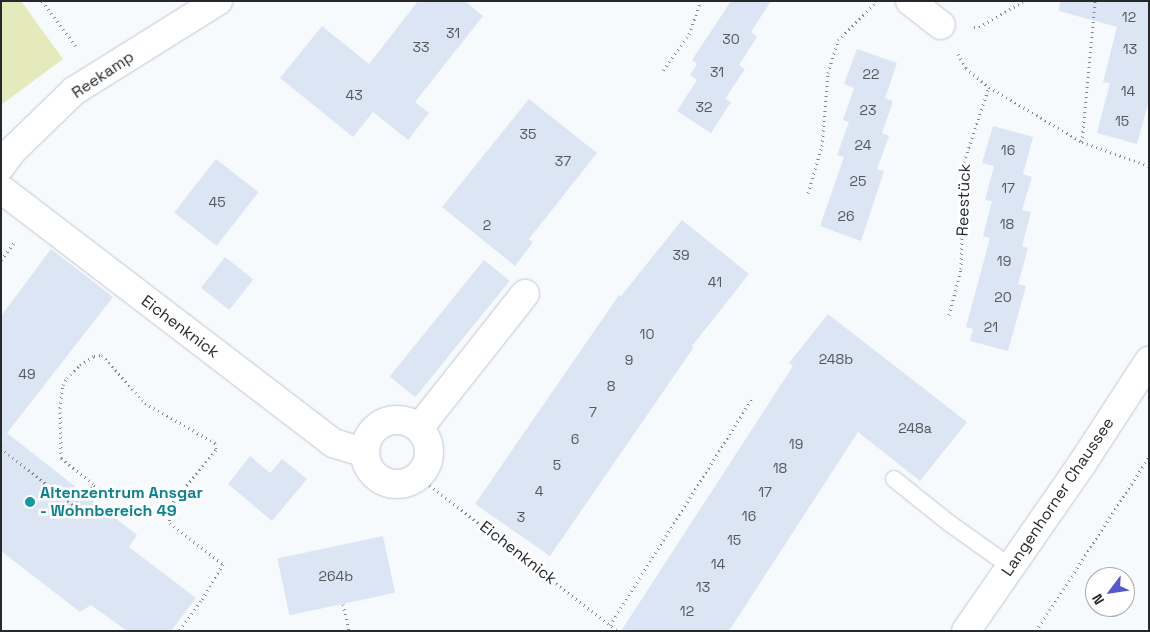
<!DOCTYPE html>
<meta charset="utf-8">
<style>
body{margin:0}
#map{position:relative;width:1150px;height:632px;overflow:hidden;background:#f7fafd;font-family:"Space Grotesk",sans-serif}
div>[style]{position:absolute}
.green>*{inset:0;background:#e4eabb}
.building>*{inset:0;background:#dce5f3;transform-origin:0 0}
.path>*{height:3px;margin-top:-1.5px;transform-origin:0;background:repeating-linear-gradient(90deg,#85888b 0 1px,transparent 0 5px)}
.roads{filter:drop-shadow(0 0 1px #c1c7d1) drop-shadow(0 0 1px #c1c7d1)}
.service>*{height:16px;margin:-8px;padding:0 8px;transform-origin:8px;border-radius:8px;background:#fff}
.minor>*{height:28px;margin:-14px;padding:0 14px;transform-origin:14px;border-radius:14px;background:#fff}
.minor>.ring{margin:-14px;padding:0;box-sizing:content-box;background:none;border:28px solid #fff;border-radius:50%}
.secondary>*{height:28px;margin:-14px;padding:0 14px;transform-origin:14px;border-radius:14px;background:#fff}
.dots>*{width:14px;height:14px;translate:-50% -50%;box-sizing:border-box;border:2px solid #fff;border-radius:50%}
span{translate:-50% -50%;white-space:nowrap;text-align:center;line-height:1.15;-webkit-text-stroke:5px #fff;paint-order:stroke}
.number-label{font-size:14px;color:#54575e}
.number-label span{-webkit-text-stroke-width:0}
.street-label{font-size:16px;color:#26282c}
.culture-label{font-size:16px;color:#0d838f;font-weight:700}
.left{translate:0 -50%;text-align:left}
.frame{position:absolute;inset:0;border:2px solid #26282c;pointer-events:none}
.north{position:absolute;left:1085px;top:567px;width:50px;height:50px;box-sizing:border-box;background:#fff;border:1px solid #a8a9ab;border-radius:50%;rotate:239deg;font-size:14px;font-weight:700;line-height:20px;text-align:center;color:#26282c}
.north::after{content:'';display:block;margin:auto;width:18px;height:22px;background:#5756cd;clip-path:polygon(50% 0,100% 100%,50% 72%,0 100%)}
</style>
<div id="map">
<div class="green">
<div style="clip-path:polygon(1px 1px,21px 1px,63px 59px,1px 105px)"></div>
</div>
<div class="building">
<div style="clip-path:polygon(418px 1px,465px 1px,483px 16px,415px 102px,429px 113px,408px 140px,373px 112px,353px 137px,280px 78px,322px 26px,369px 64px)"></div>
<div style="clip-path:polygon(731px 1px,771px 1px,751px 32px,757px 37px,739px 65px,745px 69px,725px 99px,731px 102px,711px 133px,677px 111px,697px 80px,690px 75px,697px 64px,692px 60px)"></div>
<div style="clip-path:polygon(1060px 1px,1149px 1px,1149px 101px,1137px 144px,1097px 133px,1110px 83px,1103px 82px,1117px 27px,1059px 11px)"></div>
<div style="clip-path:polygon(857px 49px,897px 63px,885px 98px,893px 101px,882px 133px,889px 136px,877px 169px,884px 171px,861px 241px,820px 226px,844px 157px,837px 155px,849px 122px,843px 120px,854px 88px,844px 84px)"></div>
<div style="clip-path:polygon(529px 99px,597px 153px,529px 239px,533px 242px,515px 266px,442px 207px)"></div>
<div style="clip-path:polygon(993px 126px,1033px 137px,1023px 174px,1032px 177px,1022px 210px,1031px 212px,1022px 246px,1028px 248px,1018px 284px,1026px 286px,1008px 351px,970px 341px,973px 329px,966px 327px,990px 238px,983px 236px,992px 201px,985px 200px,994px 166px,982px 163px)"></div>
<div style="left:216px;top:159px;width:54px;height:68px;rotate:38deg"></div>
<div style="clip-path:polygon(682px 220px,749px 274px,692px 346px,694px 347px,550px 556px,475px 504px,619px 295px,621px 296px)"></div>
<div style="clip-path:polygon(51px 249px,113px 297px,7px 433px,137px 535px,129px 547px,196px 598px,171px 631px,127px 631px,91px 605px,80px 612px,1px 551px,1px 316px)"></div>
<div style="left:225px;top:257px;width:36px;height:39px;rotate:38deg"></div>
<div style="left:484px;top:260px;width:33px;height:150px;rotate:39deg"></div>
<div style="clip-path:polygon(828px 314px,967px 422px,920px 481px,858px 432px,729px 631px,621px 631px,793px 366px,789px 363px)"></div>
<div style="clip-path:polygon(250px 456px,270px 473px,282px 459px,307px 479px,272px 521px,228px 484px)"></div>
<div style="left:383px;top:536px;width:58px;height:108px;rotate:78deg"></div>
</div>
<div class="path">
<div style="left:42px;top:1px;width:59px;rotate:53.3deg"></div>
<div style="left:974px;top:27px;width:5px"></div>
<div style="left:979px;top:27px;width:52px;rotate:-30deg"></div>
<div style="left:958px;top:54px;width:16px;rotate:60deg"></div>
<div style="left:966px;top:68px;width:30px;rotate:40deg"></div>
<div style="left:989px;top:87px;width:108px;rotate:30.6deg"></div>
<div style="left:1082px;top:142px;width:71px;rotate:19.7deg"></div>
<div style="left:663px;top:70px;width:44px;rotate:-54.2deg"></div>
<div style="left:689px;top:34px;width:35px;rotate:-70deg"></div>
<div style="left:1082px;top:142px;width:142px;rotate:-84.7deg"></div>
<div style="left:808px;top:193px;width:49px;rotate:-73.4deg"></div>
<div style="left:822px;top:146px;width:73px;rotate:-85.3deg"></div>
<div style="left:828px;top:73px;width:34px;rotate:-73deg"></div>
<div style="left:838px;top:40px;width:54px;rotate:-45deg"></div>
<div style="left:1px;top:260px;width:21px;rotate:-53deg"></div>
<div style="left:949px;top:315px;width:48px;rotate:-75.4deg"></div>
<div style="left:961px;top:269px;width:107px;rotate:-88.4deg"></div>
<div style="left:964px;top:162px;width:79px;rotate:-71.6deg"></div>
<div style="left:1px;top:448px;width:93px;rotate:38.5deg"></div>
<div style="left:74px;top:506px;width:29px;rotate:-46deg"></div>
<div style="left:94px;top:485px;width:18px;rotate:34deg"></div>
<div style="left:109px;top:495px;width:71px;rotate:-1.6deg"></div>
<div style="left:180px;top:493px;width:21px;rotate:127deg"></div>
<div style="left:167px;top:510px;width:13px;rotate:77deg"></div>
<div style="left:170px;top:523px;width:67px;rotate:37.7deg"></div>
<div style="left:223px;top:564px;width:43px;rotate:120.7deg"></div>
<div style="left:201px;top:601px;width:37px;rotate:126deg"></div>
<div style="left:418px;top:476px;width:252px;rotate:37.9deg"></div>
<div style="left:93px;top:484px;width:41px;rotate:-140.9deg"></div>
<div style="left:61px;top:458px;width:50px;rotate:-91.1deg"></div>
<div style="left:60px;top:408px;width:23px;rotate:-83deg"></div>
<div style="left:63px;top:385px;width:8px;rotate:-60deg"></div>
<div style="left:67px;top:378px;width:18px;rotate:-45deg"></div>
<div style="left:80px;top:365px;width:17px;rotate:-33deg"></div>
<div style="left:94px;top:356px;width:8px;rotate:-7deg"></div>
<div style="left:102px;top:355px;width:64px;rotate:48.1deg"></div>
<div style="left:145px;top:403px;width:81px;rotate:29.7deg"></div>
<div style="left:215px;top:443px;width:7px;rotate:82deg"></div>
<div style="left:216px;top:450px;width:56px;rotate:129.9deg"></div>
<div style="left:343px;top:604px;width:28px;rotate:77deg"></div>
<div style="left:610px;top:625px;width:269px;rotate:-57.9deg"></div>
<div style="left:1036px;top:631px;width:207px;rotate:-57deg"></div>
</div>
<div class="roads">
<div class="service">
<div style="left:894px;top:479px;width:70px;rotate:38.7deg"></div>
<div style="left:949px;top:523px;width:76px;rotate:35.4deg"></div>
</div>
<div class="minor">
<div style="left:910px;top:1px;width:39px;rotate:38deg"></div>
<div style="left:1px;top:166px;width:17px;rotate:-54deg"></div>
<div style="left:11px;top:152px;width:88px;rotate:-44.1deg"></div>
<div style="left:74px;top:91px;width:170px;rotate:-32deg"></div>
<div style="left:1px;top:189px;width:418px;rotate:37.4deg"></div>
<div style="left:333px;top:443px;width:34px;rotate:17deg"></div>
<div class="ring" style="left:365px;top:420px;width:36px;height:36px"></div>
<div style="left:419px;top:428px;width:171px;rotate:-51.7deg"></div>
</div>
<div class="secondary">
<div style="left:966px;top:631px;width:203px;rotate:-55.2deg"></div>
<div style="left:1082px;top:464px;width:123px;rotate:-57deg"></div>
</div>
</div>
<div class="dots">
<div style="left:30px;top:502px;background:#0f9aa8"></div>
</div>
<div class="number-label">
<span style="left:1129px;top:17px">12</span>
<span style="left:453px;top:33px">31</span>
<span style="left:731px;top:39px">30</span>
<span style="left:421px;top:47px">33</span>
<span style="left:1130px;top:49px">13</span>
<span style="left:717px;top:72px">31</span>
<span style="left:871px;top:74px">22</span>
<span style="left:1128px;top:91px">14</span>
<span style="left:354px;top:95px">43</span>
<span style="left:704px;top:107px">32</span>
<span style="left:868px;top:110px">23</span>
<span style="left:1122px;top:121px">15</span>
<span style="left:528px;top:134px">35</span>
<span style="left:863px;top:145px">24</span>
<span style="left:1008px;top:150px">16</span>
<span style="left:563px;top:161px">37</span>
<span style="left:858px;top:181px">25</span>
<span style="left:1008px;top:188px">17</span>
<span style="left:217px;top:202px">45</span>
<span style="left:846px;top:216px">26</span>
<span style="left:1007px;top:224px">18</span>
<span style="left:487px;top:225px">2</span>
<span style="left:681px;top:255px">39</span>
<span style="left:1004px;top:261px">19</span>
<span style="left:715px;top:282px">41</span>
<span style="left:1003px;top:297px">20</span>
<span style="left:991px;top:327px">21</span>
<span style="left:647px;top:334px">10</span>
<span style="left:836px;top:359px">248b</span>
<span style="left:629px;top:360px">9</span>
<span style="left:27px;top:374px">49</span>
<span style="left:611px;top:386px">8</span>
<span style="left:593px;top:412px">7</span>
<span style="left:915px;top:428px">248a</span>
<span style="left:575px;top:439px">6</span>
<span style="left:796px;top:444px">19</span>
<span style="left:557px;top:465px">5</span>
<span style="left:780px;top:468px">18</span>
<span style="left:539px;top:491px">4</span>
<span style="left:765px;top:492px">17</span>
<span style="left:749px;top:516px">16</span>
<span style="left:521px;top:517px">3</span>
<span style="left:734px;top:540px">15</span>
<span style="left:718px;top:564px">14</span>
<span style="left:336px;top:576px">264b</span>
<span style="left:703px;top:587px">13</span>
<span style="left:687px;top:611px">12</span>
</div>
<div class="street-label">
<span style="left:103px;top:75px;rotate:-34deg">Reekamp</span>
<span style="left:964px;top:200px;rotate:-88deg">Reestück</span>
<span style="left:180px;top:327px;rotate:37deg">Eichenknick</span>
<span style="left:1058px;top:497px;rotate:-56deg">Langenhorner Chaussee</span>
<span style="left:518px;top:553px;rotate:38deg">Eichenknick</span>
</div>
<div class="culture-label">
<span class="left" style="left:40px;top:502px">Altenzentrum Ansgar<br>- Wohnbereich 49</span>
</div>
<div class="frame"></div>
<div class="north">N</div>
</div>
